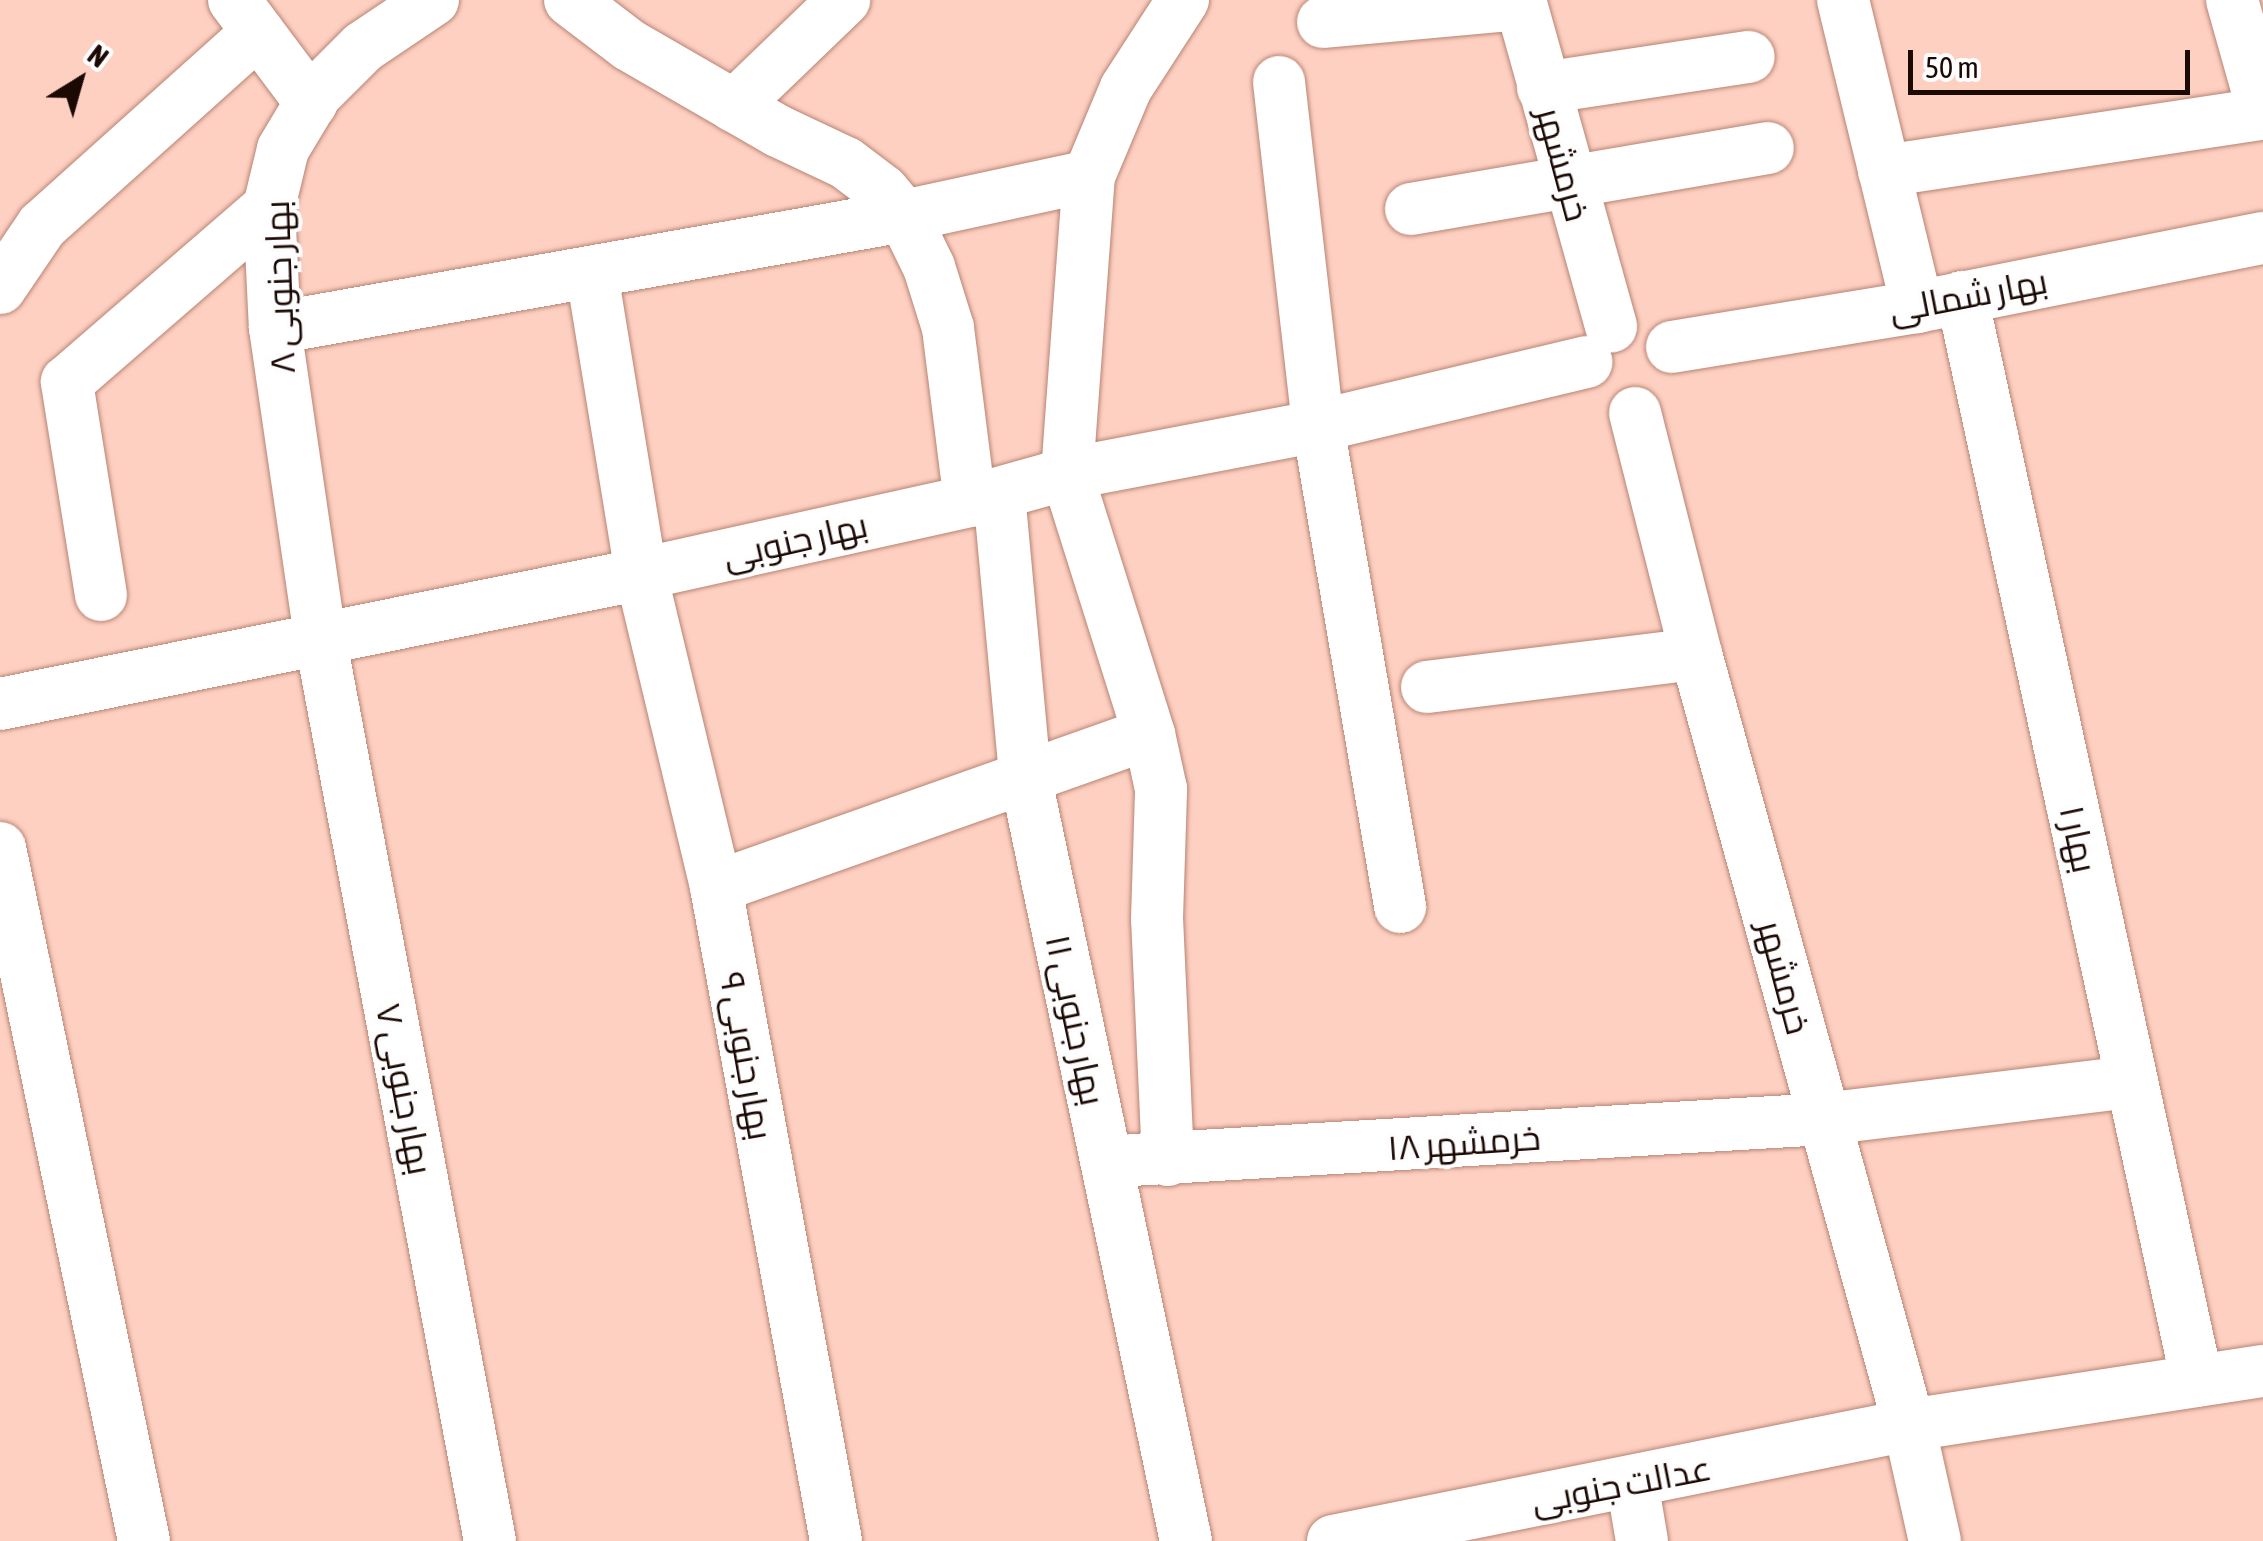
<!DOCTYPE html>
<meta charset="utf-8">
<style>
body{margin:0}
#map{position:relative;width:2263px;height:1541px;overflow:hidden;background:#fed0c2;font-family:"Asap Condensed",Cairo,sans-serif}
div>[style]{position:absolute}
.roads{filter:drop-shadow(0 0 2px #b88473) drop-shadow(0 0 2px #b88473)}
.minor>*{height:52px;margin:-26px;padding:0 26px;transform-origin:26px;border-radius:26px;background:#fff}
span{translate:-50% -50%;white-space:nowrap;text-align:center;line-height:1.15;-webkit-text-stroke:8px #fdfdfd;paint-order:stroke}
.street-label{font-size:35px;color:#1b0904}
.north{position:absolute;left:30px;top:30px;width:100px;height:100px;-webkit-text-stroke:8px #fdfdfd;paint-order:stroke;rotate:37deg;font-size:28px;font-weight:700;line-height:40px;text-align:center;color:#1b0904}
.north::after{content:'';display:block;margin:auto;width:35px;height:45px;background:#1b0904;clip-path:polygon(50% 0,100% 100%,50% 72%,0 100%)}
.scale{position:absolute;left:1908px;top:50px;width:282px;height:45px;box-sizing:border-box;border:5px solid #1b0904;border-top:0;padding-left:12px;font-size:30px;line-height:35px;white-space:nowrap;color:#1b0904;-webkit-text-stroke:8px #fdfdfd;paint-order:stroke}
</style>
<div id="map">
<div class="roads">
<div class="minor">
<div style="left:234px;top:0;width:129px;rotate:53.2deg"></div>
<div style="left:433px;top:0;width:84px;rotate:146.1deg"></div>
<div style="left:363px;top:47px;width:66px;rotate:135deg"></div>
<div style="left:316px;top:94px;width:64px;rotate:121deg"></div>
<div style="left:283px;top:149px;width:60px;rotate:103.6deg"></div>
<div style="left:269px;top:207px;width:121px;rotate:87.2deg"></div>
<div style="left:275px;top:328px;width:312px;rotate:81.7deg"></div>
<div style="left:320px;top:637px;width:920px;rotate:79.35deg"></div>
<div style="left:570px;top:0;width:74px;rotate:37.3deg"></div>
<div style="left:629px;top:45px;width:172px;rotate:30deg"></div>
<div style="left:778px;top:131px;width:75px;rotate:25.2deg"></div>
<div style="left:846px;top:163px;width:46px;rotate:37.1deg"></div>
<div style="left:883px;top:191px;width:33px;rotate:50deg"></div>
<div style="left:904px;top:216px;width:57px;rotate:63.9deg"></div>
<div style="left:929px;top:267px;width:64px;rotate:72.7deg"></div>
<div style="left:948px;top:328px;width:174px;rotate:82.8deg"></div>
<div style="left:1520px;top:0;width:339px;rotate:74.4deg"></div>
<div style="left:1843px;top:0;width:316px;rotate:76.4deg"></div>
<div style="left:2232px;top:0;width:114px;rotate:74.3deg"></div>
<div style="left:1323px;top:22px;width:199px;rotate:-5.2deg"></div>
<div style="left:1279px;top:82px;width:346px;rotate:83.5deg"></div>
<div style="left:1318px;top:426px;width:488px;rotate:80.3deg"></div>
<div style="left:1543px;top:88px;width:208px;rotate:-8.6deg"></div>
<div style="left:734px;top:106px;width:153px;rotate:-43.9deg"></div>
<div style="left:1884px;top:171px;width:383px;rotate:-8.6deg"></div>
<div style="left:1411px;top:209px;width:362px;rotate:-9.7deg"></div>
<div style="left:592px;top:274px;width:304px;rotate:80.7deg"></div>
<div style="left:641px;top:574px;width:322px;rotate:76.5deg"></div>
<div style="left:716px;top:887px;width:665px;rotate:79.6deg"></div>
<div style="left:0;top:288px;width:75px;rotate:-55.9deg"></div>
<div style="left:42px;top:226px;width:290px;rotate:-41.9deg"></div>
<div style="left:1962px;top:297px;width:1109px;rotate:77.77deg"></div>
<div style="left:275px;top:328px;width:639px;rotate:-10.1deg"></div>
<div style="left:904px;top:216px;width:189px;rotate:-12.2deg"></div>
<div style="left:1672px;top:347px;width:248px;rotate:-9.3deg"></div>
<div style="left:1917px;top:307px;width:353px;rotate:-11.3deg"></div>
<div style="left:1635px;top:413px;width:249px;rotate:75.8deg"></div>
<div style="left:1696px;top:654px;width:800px;rotate:74.56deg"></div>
<div style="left:1909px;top:1425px;width:119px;rotate:77.4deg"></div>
<div style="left:999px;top:494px;width:282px;rotate:84.7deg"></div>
<div style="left:1025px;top:775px;width:783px;rotate:78.13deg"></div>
<div style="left:101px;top:595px;width:216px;rotate:-99.1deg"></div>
<div style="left:67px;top:382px;width:267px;rotate:-40.9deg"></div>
<div style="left:1427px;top:687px;width:271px;rotate:-7deg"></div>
<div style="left:0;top:704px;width:654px;rotate:-11.46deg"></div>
<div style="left:641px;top:574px;width:337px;rotate:-12.5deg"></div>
<div style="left:970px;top:501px;width:101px;rotate:-15.6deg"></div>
<div style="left:1067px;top:474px;width:256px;rotate:-10.8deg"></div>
<div style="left:1318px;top:426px;width:276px;rotate:-13.4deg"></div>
<div style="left:0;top:848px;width:708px;rotate:78.26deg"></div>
<div style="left:716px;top:887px;width:459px;rotate:-19.5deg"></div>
<div style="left:1132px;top:1160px;width:693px;rotate:-3.39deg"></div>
<div style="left:1824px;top:1119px;width:310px;rotate:-6.9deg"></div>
<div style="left:1168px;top:1160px;width:241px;rotate:-92.6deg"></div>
<div style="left:1157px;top:919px;width:130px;rotate:-88.2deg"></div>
<div style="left:1161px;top:789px;width:56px;rotate:-102.3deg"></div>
<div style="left:1149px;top:734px;width:273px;rotate:-107.5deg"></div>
<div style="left:1067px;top:474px;width:299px;rotate:-85.8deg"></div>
<div style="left:1089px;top:176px;width:95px;rotate:-67.2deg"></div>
<div style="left:1126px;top:88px;width:105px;rotate:-57.1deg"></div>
<div style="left:1632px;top:1482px;width:60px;rotate:80.4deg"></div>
<div style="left:1333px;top:1541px;width:588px;rotate:-11.39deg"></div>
<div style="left:1909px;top:1425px;width:358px;rotate:-8.7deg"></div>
</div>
</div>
<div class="street-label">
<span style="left:1564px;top:164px;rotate:75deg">خرمشهر</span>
<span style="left:279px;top:287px;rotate:-92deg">بهار جنوبی ۸</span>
<span style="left:1968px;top:295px;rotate:-11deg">بهار شمالی</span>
<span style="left:795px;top:540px;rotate:-13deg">بهار جنوبی</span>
<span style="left:2079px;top:839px;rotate:78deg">بهار ۱</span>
<span style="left:1785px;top:977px;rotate:75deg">خرمشهر</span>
<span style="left:1076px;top:1020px;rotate:78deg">بهار جنوبی ۱۱</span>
<span style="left:747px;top:1056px;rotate:80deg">بهار جنوبی ۹</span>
<span style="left:405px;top:1089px;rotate:79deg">بهار جنوبی ۷</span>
<span style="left:1464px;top:1142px;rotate:-4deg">خرمشهر ۱۸</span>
<span style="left:1621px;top:1484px;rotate:-11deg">عدالت جنوبی</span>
</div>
<div class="north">N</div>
<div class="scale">50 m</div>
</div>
